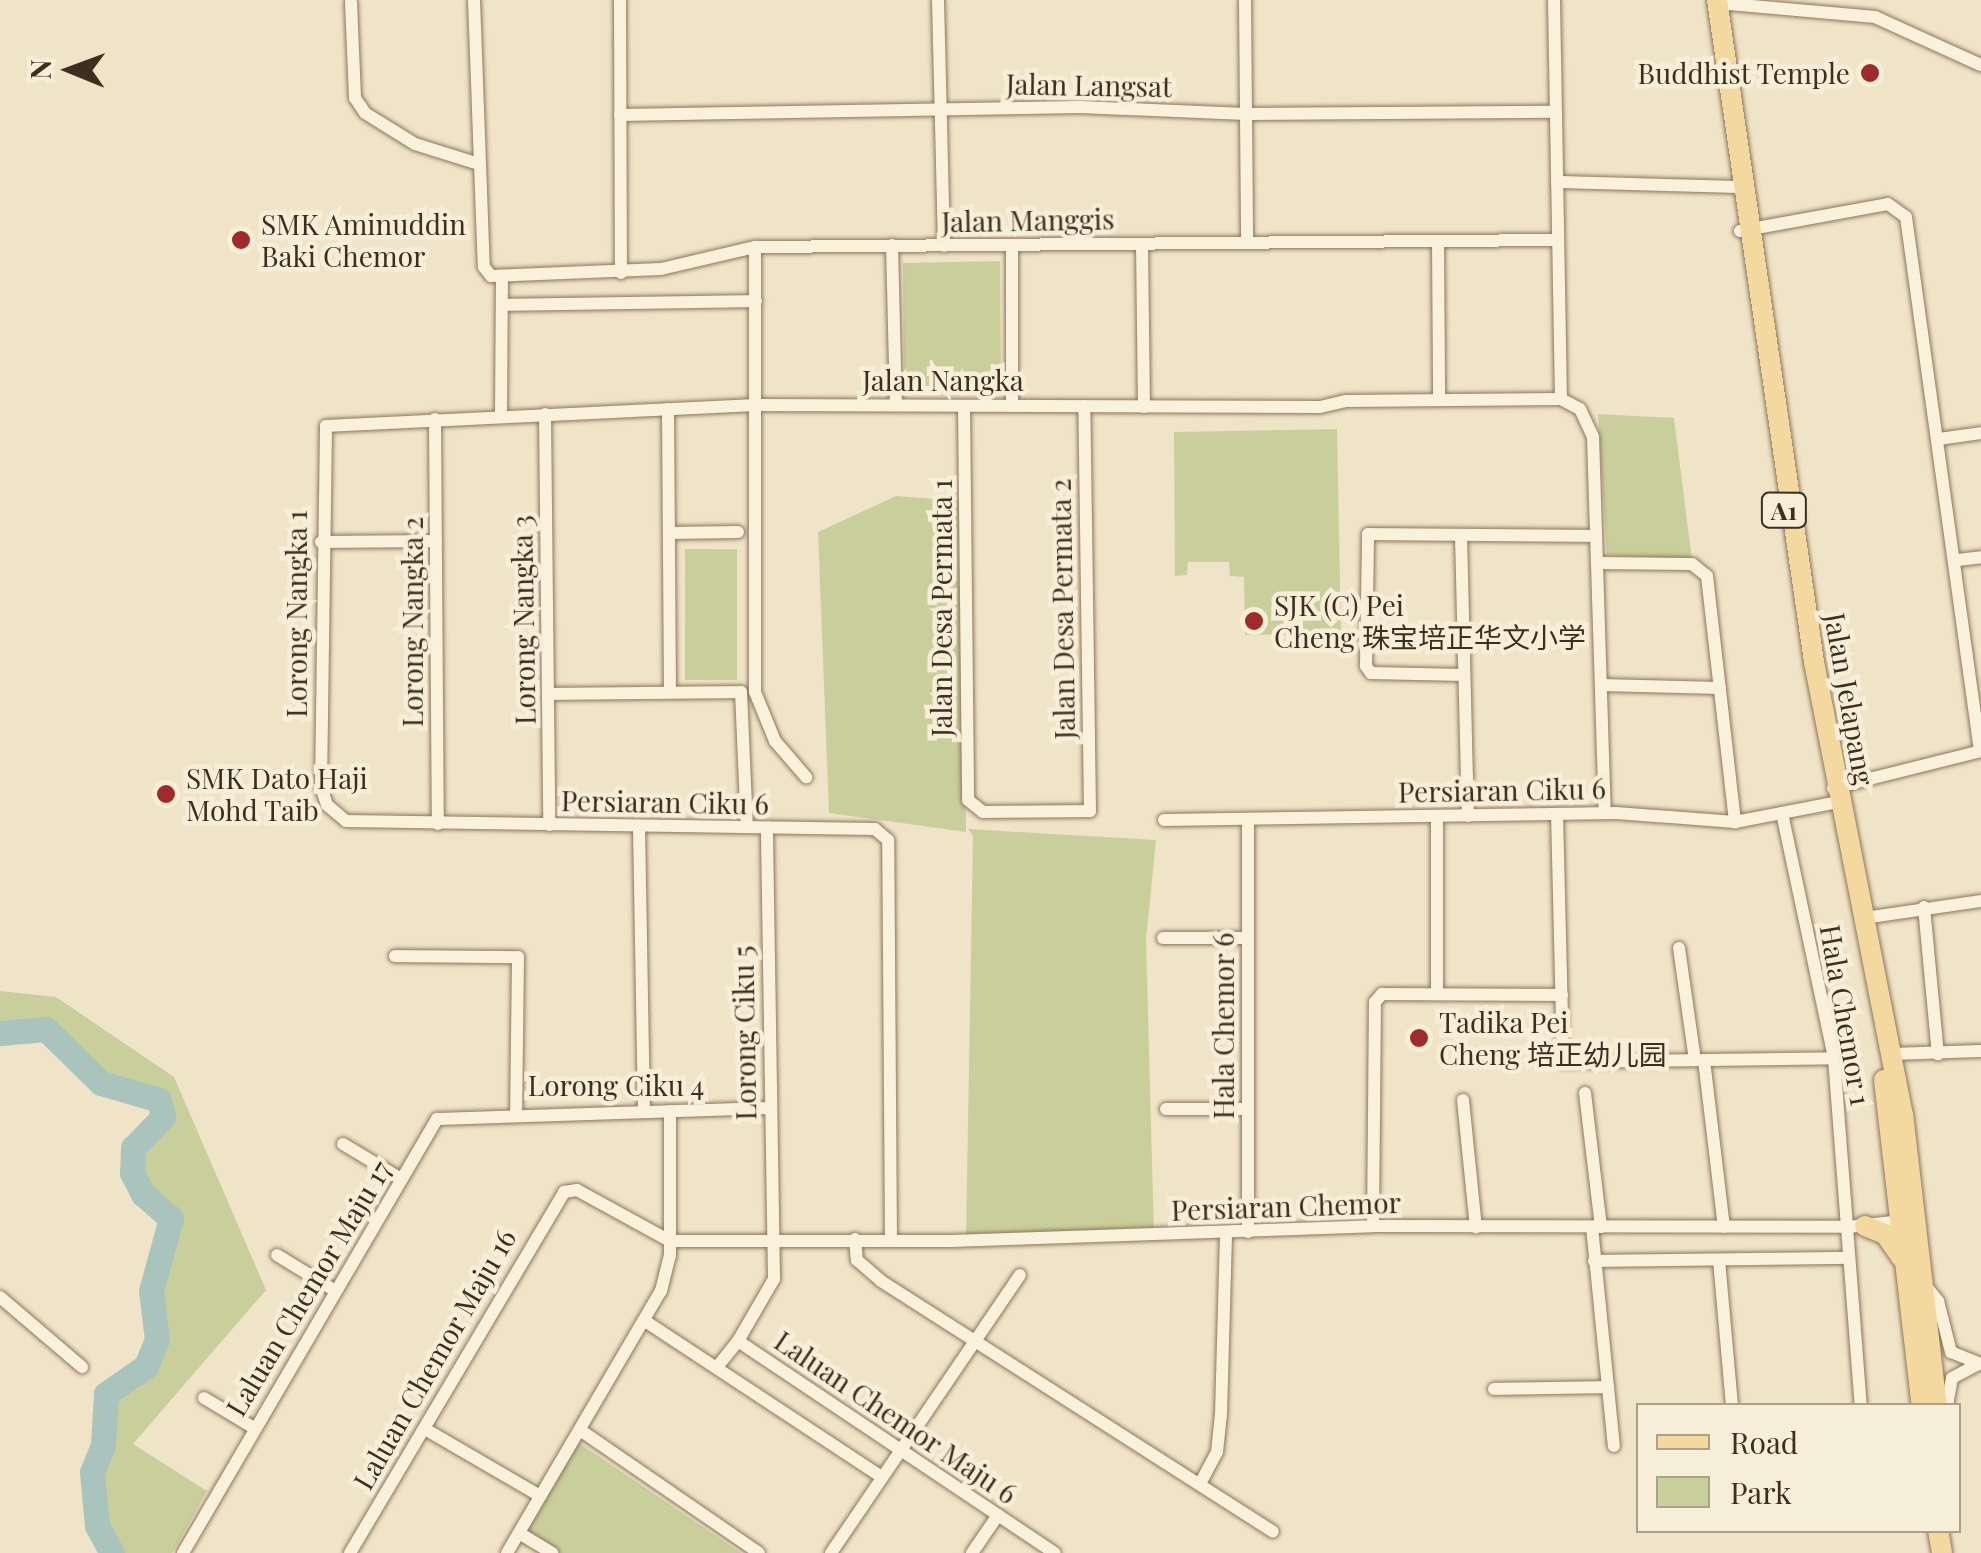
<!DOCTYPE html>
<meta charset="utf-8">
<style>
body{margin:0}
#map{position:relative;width:1981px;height:1553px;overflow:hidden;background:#f0e4c8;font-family:"Playfair Display","Noto Sans SC",serif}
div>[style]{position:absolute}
.green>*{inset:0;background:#c9cf9b;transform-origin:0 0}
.river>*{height:25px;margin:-12.5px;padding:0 12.5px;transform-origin:12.5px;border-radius:12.5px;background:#a9c4bc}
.roads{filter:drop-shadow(0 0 2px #8d765c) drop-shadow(0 0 2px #8d765c)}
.street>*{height:12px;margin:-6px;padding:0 6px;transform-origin:6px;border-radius:6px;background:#faf1dc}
.primary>*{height:20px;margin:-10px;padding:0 10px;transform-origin:10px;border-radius:10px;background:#f3d9a0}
.dots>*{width:28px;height:28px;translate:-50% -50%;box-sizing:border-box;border:5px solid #f7eed8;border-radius:50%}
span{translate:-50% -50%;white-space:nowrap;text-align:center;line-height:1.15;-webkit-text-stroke:9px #f7eed8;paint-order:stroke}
.shield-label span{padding:2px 8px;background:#f7eed8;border:2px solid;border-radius:8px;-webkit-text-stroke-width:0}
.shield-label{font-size:25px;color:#3d2e20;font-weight:700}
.poi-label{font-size:28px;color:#3d2e20}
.right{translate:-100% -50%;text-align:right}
.left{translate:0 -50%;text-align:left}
.street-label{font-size:28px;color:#3d2e20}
.legend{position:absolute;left:1636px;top:1403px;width:325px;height:130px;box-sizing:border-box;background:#f7eed8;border:2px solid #ada18e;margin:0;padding:12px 18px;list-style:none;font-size:30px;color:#3d2e20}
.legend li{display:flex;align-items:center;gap:20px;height:50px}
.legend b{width:50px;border:2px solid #ada18e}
.north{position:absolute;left:20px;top:20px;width:100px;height:100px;-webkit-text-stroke:8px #f7eed8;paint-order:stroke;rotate:271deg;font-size:28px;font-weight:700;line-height:40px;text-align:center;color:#3d2e20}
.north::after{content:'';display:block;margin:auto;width:35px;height:45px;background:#3d2e20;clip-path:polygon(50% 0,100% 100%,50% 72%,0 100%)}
</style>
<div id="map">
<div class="green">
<div style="clip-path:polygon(1000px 261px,1001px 387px,992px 396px,912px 396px,904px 386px,903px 263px)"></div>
<div style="clip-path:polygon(1598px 414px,1674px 418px,1692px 560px,1607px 555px)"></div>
<div style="clip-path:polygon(1337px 429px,1341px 634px,1245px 635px,1244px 577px,1230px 576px,1229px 562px,1188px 562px,1187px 575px,1175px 576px,1174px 432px)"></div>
<div style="clip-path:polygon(896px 496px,963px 501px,966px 832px,829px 813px,818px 532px)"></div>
<div style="left:685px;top:549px;width:52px;height:131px"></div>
<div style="clip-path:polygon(968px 829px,1156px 840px,1146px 940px,1154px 1234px,966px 1238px,973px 836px)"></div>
<div style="clip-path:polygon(0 991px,56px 997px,174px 1077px,266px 1290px,133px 1444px,207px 1491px,172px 1553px,112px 1553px,103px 1545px,91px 1501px,106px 1394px,146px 1366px,157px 1339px,151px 1291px,171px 1218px,143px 1194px,132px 1173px,133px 1148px,163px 1117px,159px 1101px,101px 1083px,46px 1029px,0 1033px)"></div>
<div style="clip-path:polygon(579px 1443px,741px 1553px,557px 1553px,523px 1531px)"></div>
</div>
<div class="river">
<div style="left:0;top:1033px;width:46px;rotate:-5deg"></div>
<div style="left:46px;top:1029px;width:77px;rotate:44.5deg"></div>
<div style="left:101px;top:1083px;width:60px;rotate:16.3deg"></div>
<div style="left:159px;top:1100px;width:17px;rotate:77deg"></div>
<div style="left:163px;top:1117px;width:43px;rotate:134.1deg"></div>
<div style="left:133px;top:1148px;width:25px;rotate:92deg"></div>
<div style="left:132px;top:1173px;width:24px;rotate:62deg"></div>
<div style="left:143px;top:1194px;width:37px;rotate:41deg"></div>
<div style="left:171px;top:1218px;width:76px;rotate:105.3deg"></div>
<div style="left:151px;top:1291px;width:48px;rotate:82.9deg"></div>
<div style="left:157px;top:1339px;width:29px;rotate:112deg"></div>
<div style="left:146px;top:1366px;width:49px;rotate:145deg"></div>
<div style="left:106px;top:1394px;width:51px;rotate:93.4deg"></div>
<div style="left:103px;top:1445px;width:29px;rotate:112deg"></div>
<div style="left:92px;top:1472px;width:54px;rotate:84.7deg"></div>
<div style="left:97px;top:1526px;width:31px;rotate:61deg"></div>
</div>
<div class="roads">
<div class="street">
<div style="left:474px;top:0;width:267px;rotate:87.9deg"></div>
<div style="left:484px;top:267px;width:11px;rotate:52deg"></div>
<div style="left:491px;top:276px;width:170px;rotate:-2.4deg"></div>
<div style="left:661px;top:269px;width:97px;rotate:-13.2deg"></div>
<div style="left:755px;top:247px;width:803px;rotate:-0.5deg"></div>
<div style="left:620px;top:0;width:273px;rotate:89.8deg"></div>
<div style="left:938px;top:0;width:246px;rotate:88.6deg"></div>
<div style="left:1245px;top:0;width:243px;rotate:89.5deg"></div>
<div style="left:1554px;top:0;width:399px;rotate:89deg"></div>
<div style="left:351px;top:2px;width:96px;rotate:87.6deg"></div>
<div style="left:355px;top:98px;width:18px;rotate:56deg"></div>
<div style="left:365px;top:113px;width:59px;rotate:31.8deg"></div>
<div style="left:415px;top:144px;width:67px;rotate:17.4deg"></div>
<div style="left:1718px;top:3px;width:158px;rotate:5.1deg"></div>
<div style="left:1875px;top:17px;width:116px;rotate:24.4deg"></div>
<div style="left:620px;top:115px;width:460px;rotate:-1deg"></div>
<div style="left:1080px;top:107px;width:166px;rotate:2.4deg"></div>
<div style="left:1246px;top:114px;width:310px;rotate:-0.4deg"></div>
<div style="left:1557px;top:182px;width:184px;rotate:1.6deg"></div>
<div style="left:1740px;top:231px;width:150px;rotate:-10.3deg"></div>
<div style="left:1888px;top:204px;width:22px;rotate:36deg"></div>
<div style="left:1906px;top:217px;width:539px;rotate:82.11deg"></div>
<div style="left:1438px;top:241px;width:159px;rotate:89.6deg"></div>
<div style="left:1142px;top:244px;width:163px;rotate:89.3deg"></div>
<div style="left:892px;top:245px;width:160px;rotate:88.6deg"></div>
<div style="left:1012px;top:245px;width:161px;rotate:90deg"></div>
<div style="left:755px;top:247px;width:445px;rotate:90deg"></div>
<div style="left:755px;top:692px;width:53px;rotate:67.8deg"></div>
<div style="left:775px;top:741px;width:48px;rotate:49.3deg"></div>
<div style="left:502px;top:305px;width:254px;rotate:-0.9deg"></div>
<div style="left:964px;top:406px;width:394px;rotate:89.4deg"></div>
<div style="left:968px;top:800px;width:19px;rotate:39deg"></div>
<div style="left:983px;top:812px;width:107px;rotate:-0.5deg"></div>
<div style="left:1090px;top:811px;width:405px;rotate:-90.8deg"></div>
<div style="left:668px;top:409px;width:280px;rotate:89.6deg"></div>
<div style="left:545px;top:414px;width:411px;rotate:89.4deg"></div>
<div style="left:501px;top:415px;width:137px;rotate:-89.6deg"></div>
<div style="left:435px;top:419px;width:405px;rotate:89.6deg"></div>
<div style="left:1939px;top:439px;width:42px;rotate:-8.1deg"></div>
<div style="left:669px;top:533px;width:69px;rotate:-0.8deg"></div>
<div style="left:1461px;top:535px;width:281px;rotate:88.6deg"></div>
<div style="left:321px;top:542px;width:115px;rotate:-0.5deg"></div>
<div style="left:1958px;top:560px;width:23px;rotate:-7deg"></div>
<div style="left:1597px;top:563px;width:95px;rotate:0.6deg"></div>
<div style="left:1692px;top:564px;width:19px;rotate:39deg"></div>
<div style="left:1707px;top:576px;width:248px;rotate:83.5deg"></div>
<div style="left:1464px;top:675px;width:93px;rotate:-178.8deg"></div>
<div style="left:1371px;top:673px;width:9px;rotate:-126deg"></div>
<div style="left:1366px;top:666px;width:132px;rotate:-89.1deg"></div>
<div style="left:1368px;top:534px;width:228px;rotate:0.5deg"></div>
<div style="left:1601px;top:685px;width:119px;rotate:1.4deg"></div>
<div style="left:549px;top:694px;width:192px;rotate:-0.6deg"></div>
<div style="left:741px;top:692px;width:135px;rotate:87.5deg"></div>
<div style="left:1833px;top:788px;width:153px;rotate:-14deg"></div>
<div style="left:1782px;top:813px;width:250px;rotate:78deg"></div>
<div style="left:1834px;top:1058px;width:349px;rotate:85.6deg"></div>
<div style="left:1557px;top:814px;width:248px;rotate:88.6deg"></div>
<div style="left:1563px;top:1062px;width:271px;rotate:-0.8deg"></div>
<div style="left:1437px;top:816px;width:178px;rotate:90deg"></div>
<div style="left:1164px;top:820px;width:452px;rotate:-0.9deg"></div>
<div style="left:1616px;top:813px;width:119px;rotate:4.3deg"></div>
<div style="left:1735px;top:822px;width:106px;rotate:-10.9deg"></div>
<div style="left:1248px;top:820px;width:412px;rotate:90deg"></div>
<div style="left:639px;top:826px;width:286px;rotate:89deg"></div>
<div style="left:1924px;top:907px;width:148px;rotate:84.6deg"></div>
<div style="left:1864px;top:918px;width:118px;rotate:-8.3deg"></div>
<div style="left:1163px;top:938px;width:85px"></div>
<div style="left:1679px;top:948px;width:113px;rotate:81.9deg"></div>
<div style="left:395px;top:956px;width:123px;rotate:0.5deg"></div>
<div style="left:518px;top:957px;width:158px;rotate:90.7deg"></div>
<div style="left:1891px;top:1054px;width:90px;rotate:-1.9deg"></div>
<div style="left:1704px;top:1060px;width:168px;rotate:83.2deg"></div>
<div style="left:1585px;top:1093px;width:135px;rotate:83.2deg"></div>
<div style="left:1463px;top:1100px;width:128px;rotate:84.2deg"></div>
<div style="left:1166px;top:1109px;width:82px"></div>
<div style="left:343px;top:1144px;width:68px;rotate:31.1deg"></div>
<div style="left:1373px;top:1226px;width:224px;rotate:-89.5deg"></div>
<div style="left:1375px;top:1002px;width:11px;rotate:-49deg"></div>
<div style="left:1382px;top:994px;width:180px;rotate:0.3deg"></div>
<div style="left:1592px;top:1227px;width:220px;rotate:84.3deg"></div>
<div style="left:855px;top:1239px;width:21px;rotate:85deg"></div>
<div style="left:857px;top:1260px;width:32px;rotate:41deg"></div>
<div style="left:881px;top:1281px;width:465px;rotate:32.6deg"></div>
<div style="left:891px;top:1240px;width:400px;rotate:-90.4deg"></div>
<div style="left:888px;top:840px;width:17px;rotate:-140deg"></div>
<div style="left:875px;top:829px;width:529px;rotate:-179.13deg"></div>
<div style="left:346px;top:821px;width:25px;rotate:-140deg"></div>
<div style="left:327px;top:805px;width:19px;rotate:-108deg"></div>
<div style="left:321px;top:787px;width:361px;rotate:-89.2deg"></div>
<div style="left:326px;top:426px;width:429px;rotate:-2.8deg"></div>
<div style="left:754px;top:405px;width:566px;rotate:0.2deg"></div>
<div style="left:1320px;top:407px;width:27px;rotate:-13deg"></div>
<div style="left:1346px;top:401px;width:215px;rotate:-0.5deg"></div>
<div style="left:1561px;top:399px;width:21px;rotate:28deg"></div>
<div style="left:1580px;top:409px;width:31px;rotate:65deg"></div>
<div style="left:1593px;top:437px;width:376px;rotate:88.2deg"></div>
<div style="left:277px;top:1255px;width:67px;rotate:31.6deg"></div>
<div style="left:1719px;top:1260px;width:147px;rotate:84.9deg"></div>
<div style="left:1594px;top:1261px;width:255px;rotate:-0.7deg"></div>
<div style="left:1925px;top:1285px;width:21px;rotate:51deg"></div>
<div style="left:1938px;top:1301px;width:53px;rotate:75.7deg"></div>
<div style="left:1951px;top:1352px;width:32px;rotate:22deg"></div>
<div style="left:0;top:1297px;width:108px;rotate:40.5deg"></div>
<div style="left:645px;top:1321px;width:284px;rotate:33.4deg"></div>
<div style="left:738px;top:1341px;width:72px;rotate:-59.9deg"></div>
<div style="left:774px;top:1279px;width:451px;rotate:-90.9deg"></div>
<div style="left:717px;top:1367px;width:33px;rotate:-51deg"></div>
<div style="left:738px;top:1341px;width:381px;rotate:33.8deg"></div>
<div style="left:1494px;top:1389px;width:114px;rotate:-1deg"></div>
<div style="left:204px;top:1398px;width:58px;rotate:31deg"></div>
<div style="left:1947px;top:1406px;width:28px;rotate:-80deg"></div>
<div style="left:1952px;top:1378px;width:30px;rotate:-28deg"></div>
<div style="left:425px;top:1429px;width:133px;rotate:30.2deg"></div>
<div style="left:580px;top:1430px;width:217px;rotate:34.5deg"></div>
<div style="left:1201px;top:1482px;width:34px;rotate:-62deg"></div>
<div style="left:1217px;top:1452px;width:38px;rotate:-84deg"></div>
<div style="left:1221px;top:1414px;width:181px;rotate:-88.4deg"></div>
<div style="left:519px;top:1533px;width:39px;rotate:31deg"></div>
<div style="left:183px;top:1553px;width:503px;rotate:-59.66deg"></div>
<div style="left:437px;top:1119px;width:333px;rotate:-1.9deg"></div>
<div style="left:350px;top:1553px;width:420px;rotate:-59.3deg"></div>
<div style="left:564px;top:1192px;width:13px;rotate:-9deg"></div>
<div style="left:577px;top:1190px;width:106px;rotate:28.7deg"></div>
<div style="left:670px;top:1241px;width:281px"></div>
<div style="left:951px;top:1241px;width:422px;rotate:-2deg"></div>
<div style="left:1373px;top:1226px;width:475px;rotate:0.1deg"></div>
<div style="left:1848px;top:1227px;width:54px;rotate:-6.3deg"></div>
<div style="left:507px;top:1553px;width:304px;rotate:-59.6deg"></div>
<div style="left:661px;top:1291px;width:36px;rotate:-76deg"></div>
<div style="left:670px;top:1256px;width:145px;rotate:-90deg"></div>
<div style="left:831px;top:1553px;width:336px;rotate:-55.8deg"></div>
<div style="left:972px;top:1553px;width:46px;rotate:-55.6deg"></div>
</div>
<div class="primary">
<div style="left:1717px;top:0;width:669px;rotate:81.66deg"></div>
<div style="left:1814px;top:662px;width:461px;rotate:78.9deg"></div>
<div style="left:1903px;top:1114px;width:294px;rotate:83.4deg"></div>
<div style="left:1884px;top:1080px;width:328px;rotate:83.4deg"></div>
<div style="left:1865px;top:1226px;width:22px;rotate:22deg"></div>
<div style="left:1885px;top:1234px;width:29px;rotate:55deg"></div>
<div style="left:1938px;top:1530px;width:23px;rotate:80deg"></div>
</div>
</div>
<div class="dots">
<div style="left:1870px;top:73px;background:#9e2a2b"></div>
<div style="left:241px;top:240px;background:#9e2a2b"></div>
<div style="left:1254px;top:621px;background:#9e2a2b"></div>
<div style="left:166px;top:794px;background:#9e2a2b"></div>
<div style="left:1419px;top:1038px;background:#9e2a2b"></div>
</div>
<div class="shield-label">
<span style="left:1784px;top:510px">A1</span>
</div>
<div class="poi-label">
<span class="right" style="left:1850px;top:73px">Buddhist Temple</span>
<span class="left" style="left:261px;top:240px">SMK Aminuddin<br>Baki Chemor</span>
<span class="left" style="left:1274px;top:621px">SJK (C) Pei<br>Cheng 珠宝培正华文小学</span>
<span class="left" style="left:186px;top:794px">SMK Dato Haji<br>Mohd Taib</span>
<span class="left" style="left:1439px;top:1038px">Tadika Pei<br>Cheng 培正幼儿园</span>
</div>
<div class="street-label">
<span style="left:1089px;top:85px;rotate:1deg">Jalan Langsat</span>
<span style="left:1028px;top:220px;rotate:-1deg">Jalan Manggis</span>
<span style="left:943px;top:380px">Jalan Nangka</span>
<span style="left:941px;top:608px;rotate:-90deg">Jalan Desa Permata 1</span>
<span style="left:1062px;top:609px;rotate:-91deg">Jalan Desa Permata 2</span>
<span style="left:296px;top:614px;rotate:-90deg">Lorong Nangka 1</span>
<span style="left:523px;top:620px;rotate:-91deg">Lorong Nangka 3</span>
<span style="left:412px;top:622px;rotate:-90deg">Lorong Nangka 2</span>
<span style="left:1850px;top:699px;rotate:80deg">Jalan Jelapang</span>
<span style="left:1502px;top:790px;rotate:-1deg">Persiaran Ciku 6</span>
<span style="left:665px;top:802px;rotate:1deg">Persiaran Ciku 6</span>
<span style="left:1846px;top:1015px;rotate:80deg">Hala Chemor 1</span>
<span style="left:1223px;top:1026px;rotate:-90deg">Hala Chemor 6</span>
<span style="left:744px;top:1033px;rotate:-91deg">Lorong Ciku 5</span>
<span style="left:616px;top:1085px">Lorong Ciku 4</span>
<span style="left:1286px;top:1206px;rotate:-2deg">Persiaran Chemor</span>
<span style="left:308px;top:1288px;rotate:-59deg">Laluan Chemor Maju 17</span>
<span style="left:434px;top:1359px;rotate:-60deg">Laluan Chemor Maju 16</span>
<span style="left:896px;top:1417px;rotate:34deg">Laluan Chemor Maju 6</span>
</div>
<ul class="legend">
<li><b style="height:12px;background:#f3d9a0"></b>Road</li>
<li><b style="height:28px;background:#c9cf9b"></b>Park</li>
</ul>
<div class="north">N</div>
</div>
